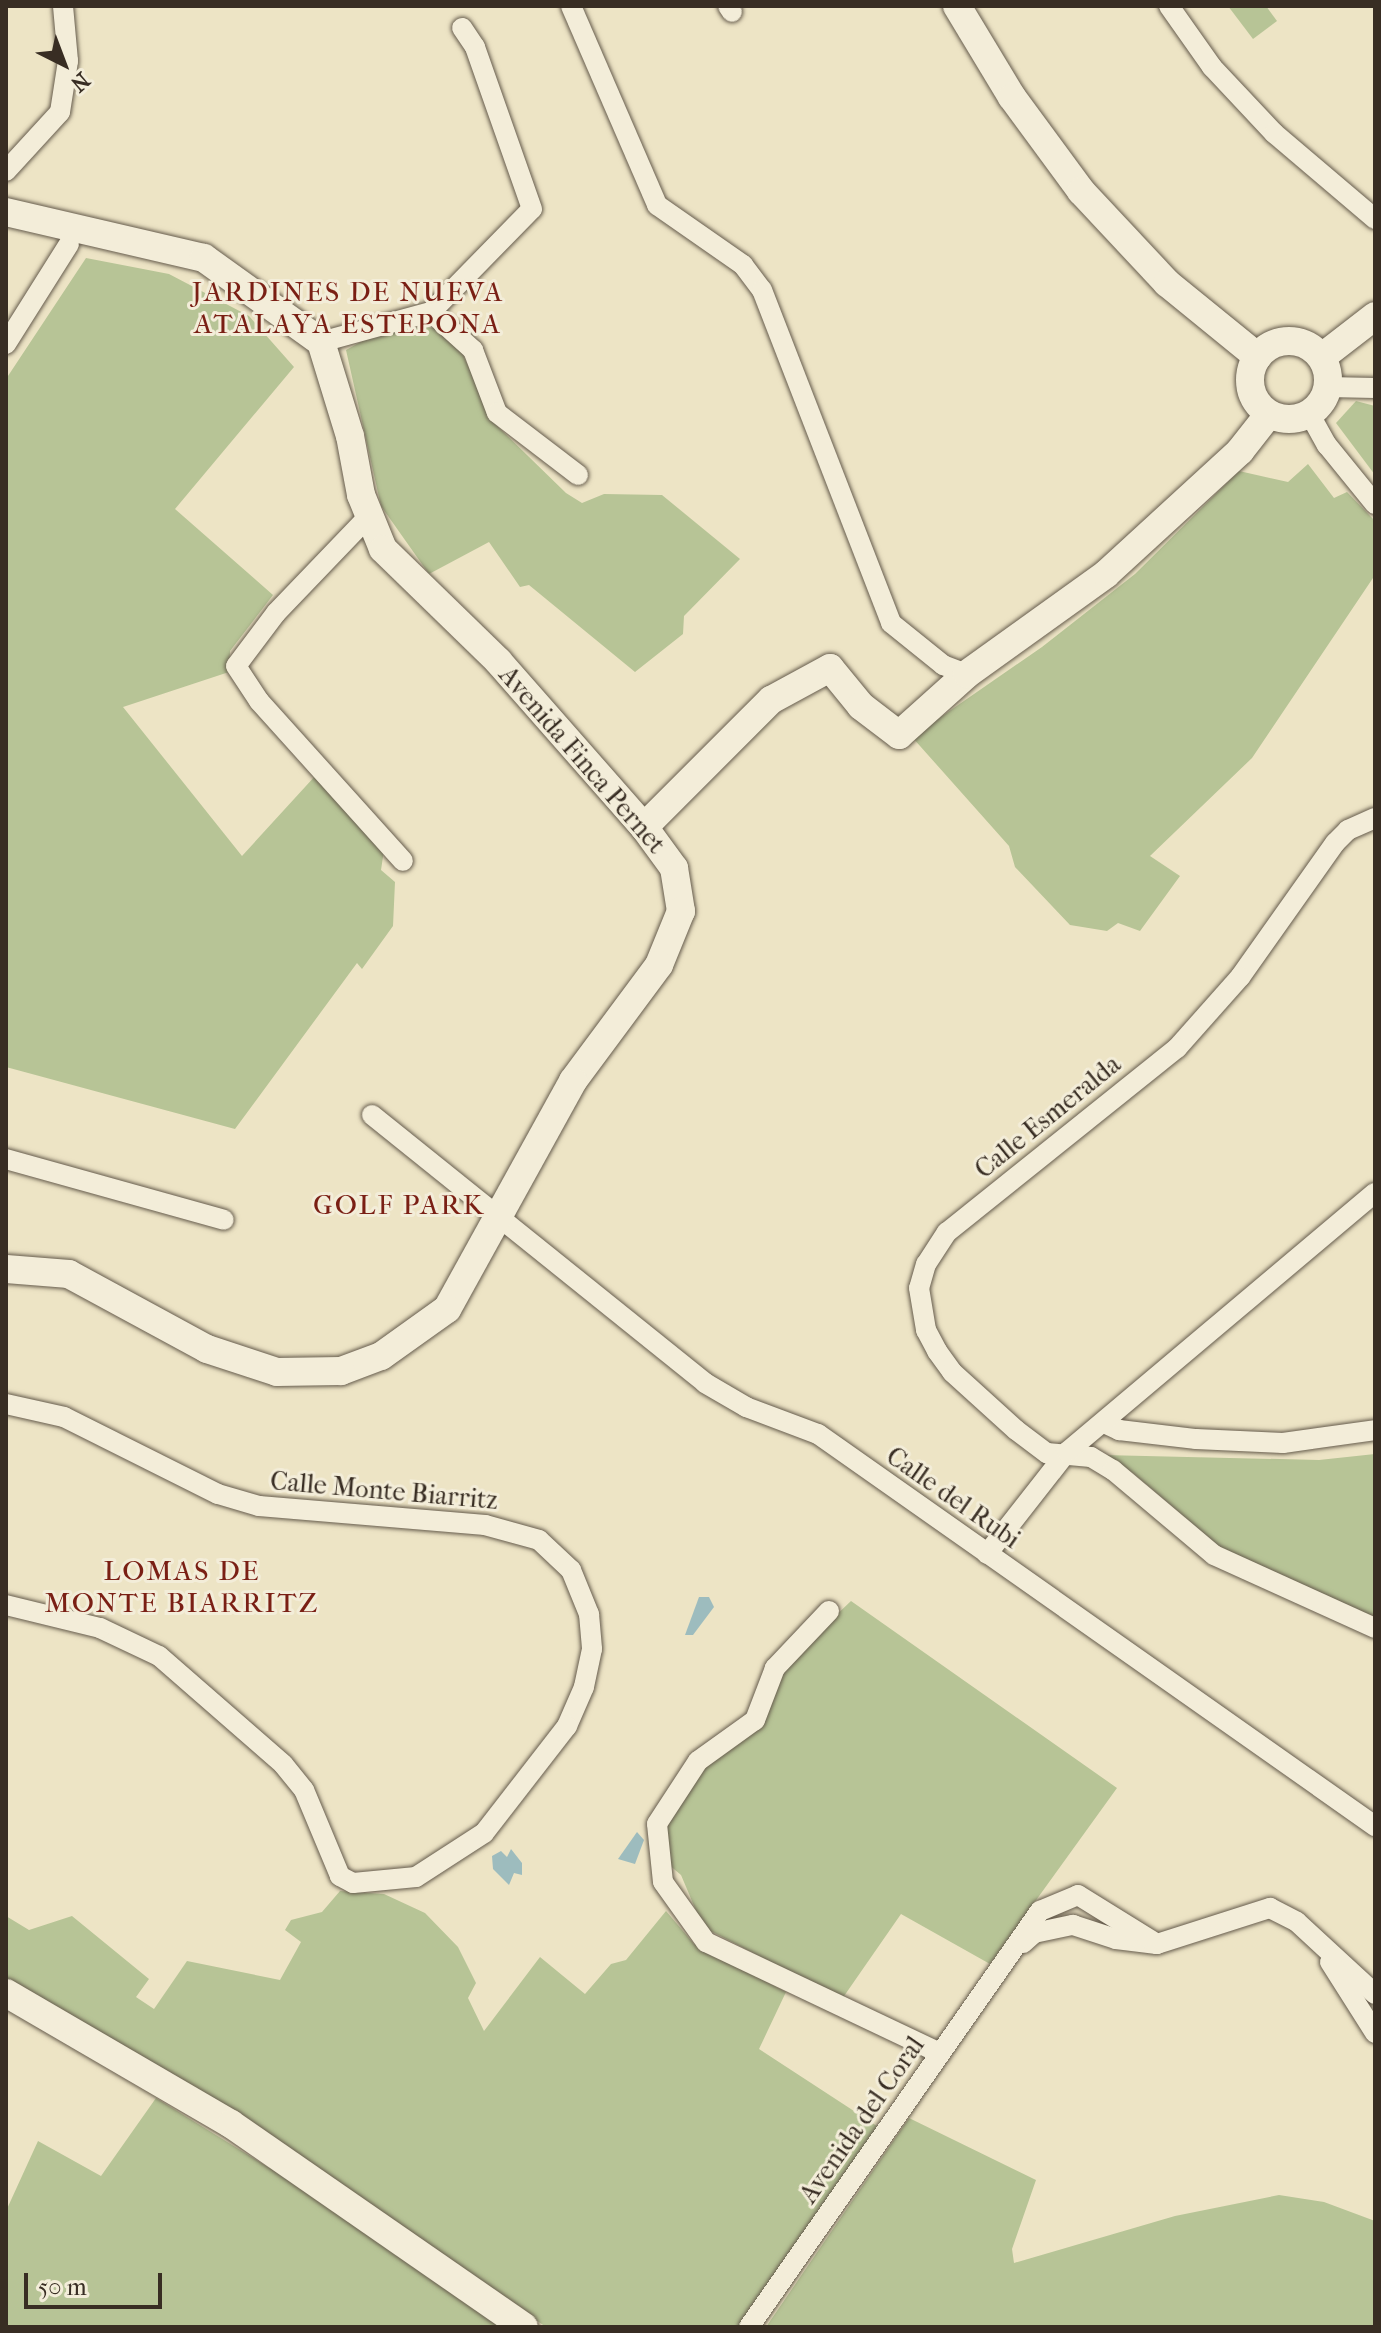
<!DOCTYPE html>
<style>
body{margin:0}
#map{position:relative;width:1381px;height:2333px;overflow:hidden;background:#ede4c5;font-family:"IM FELL French Canon",serif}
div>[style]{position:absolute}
.green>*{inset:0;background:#b7c496}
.water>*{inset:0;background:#9dbcbe}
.roads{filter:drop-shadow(0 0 2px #655b4c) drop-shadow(0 0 2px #655b4c)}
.street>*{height:20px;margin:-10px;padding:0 10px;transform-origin:10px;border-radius:10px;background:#f3edd9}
.secondary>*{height:28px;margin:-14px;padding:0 14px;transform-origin:14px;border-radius:14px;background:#f3edd9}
.secondary>.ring{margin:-14px;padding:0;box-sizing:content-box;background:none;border:28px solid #f3edd9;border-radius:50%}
span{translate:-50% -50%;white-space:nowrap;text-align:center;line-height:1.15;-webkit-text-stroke:6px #f3edd9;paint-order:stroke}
.street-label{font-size:26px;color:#382d23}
.neighbourhood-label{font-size:28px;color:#7a1f14;letter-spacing:2px}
.frame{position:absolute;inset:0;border:8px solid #382d23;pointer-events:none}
.north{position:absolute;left:24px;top:24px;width:80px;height:80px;-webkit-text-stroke:6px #f3edd9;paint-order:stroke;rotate:138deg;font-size:22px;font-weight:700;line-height:32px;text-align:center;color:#382d23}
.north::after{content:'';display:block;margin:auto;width:28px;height:36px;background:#382d23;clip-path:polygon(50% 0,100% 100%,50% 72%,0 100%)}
.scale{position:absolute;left:24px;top:2273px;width:138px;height:36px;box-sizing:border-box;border:4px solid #382d23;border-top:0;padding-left:10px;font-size:24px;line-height:28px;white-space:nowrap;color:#382d23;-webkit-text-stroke:6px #f3edd9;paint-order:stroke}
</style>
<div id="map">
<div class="green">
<div style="clip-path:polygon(1228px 6px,1266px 6px,1277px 21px,1253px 39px)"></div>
<div style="clip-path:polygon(86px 258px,169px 274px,249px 316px,294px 367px,175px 509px,273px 595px,230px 651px,229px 672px,123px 707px,242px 856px,316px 775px,384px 850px,381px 870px,395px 882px,393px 926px,362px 969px,357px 963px,235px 1129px,6px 1067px,6px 379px)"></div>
<div style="clip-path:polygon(423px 327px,452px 330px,493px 422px,566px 493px,582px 503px,604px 494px,662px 495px,740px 559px,684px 616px,683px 634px,635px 672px,529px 585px,520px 587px,489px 542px,429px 574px,381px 506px,346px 350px,375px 334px)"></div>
<div style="clip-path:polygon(1356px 401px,1375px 406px,1375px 475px,1336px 423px)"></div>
<div style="clip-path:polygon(1308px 464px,1334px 498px,1347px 492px,1375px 521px,1375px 575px,1252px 758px,1150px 856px,1180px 876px,1140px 931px,1118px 923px,1107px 931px,1070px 925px,1015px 867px,1009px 846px,912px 737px,1042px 647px,1135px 574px,1239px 471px,1288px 482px)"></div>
<div style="clip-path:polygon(1375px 1454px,1375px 1620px,1228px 1554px,1133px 1473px,1103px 1455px,1319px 1460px)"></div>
<div style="clip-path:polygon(851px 1601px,1117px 1788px,990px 1964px,901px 1914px,842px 1999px,703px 1927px,681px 1875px,668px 1864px,665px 1837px,671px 1808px,689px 1783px,715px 1759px,788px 1661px)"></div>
<div style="clip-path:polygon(340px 1891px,384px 1894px,425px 1913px,458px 1947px,476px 1983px,468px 1998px,484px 2031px,540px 1957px,585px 1994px,611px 1964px,626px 1960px,666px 1911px,694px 1944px,786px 1992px,759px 2049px,880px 2128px,739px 2327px,546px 2327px,329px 2176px,6px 1983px,6px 1916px,29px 1930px,72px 1916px,149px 1979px,136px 1997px,154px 2009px,187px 1961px,280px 1980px,301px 1942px,285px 1930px,291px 1920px,322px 1912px)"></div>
<div style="clip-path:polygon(156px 2098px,357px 2222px,501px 2327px,6px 2327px,6px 2211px,38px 2141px,101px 2176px)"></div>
<div style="clip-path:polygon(909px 2118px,1036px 2180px,1012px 2249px,1014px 2263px,1175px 2216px,1279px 2195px,1324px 2202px,1375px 2221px,1375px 2327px,766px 2327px)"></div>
</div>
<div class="water">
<div style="clip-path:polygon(699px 1597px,709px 1597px,714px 1607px,693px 1635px,685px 1635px)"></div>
<div style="clip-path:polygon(637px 1832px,644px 1840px,635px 1864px,618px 1859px)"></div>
<div style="clip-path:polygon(511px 1849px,522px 1863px,522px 1875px,514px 1873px,509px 1885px,493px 1869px,492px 1856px,501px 1851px,507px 1857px)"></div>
</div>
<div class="roads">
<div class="street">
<div style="left:571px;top:6px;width:217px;rotate:66.6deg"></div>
<div style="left:657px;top:205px;width:105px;rotate:34.9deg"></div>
<div style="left:743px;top:265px;width:31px;rotate:53deg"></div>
<div style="left:762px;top:290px;width:357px;rotate:68.8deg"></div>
<div style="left:891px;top:623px;width:67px;rotate:38.9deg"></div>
<div style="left:943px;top:665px;width:26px;rotate:21deg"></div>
<div style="left:728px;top:6px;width:7px;rotate:56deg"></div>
<div style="left:1169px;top:6px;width:75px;rotate:54.8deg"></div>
<div style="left:1212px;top:67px;width:91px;rotate:46.8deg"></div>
<div style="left:1274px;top:133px;width:133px;rotate:40.4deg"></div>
<div style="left:6px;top:171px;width:80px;rotate:-47.5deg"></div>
<div style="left:60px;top:112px;width:52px;rotate:-81.1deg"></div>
<div style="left:68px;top:61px;width:55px;rotate:-95.2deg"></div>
<div style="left:431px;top:312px;width:144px;rotate:-45.6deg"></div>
<div style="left:532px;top:209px;width:172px;rotate:-109.4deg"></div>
<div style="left:475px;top:47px;width:23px;rotate:-124deg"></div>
<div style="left:321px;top:342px;width:114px;rotate:-15.3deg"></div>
<div style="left:431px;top:312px;width:57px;rotate:42.1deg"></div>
<div style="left:473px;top:350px;width:67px;rotate:69.1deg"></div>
<div style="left:497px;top:413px;width:102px;rotate:37.4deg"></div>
<div style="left:6px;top:344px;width:118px;rotate:-57.8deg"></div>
<div style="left:1327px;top:387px;width:48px;rotate:1.2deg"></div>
<div style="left:1309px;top:413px;width:37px;rotate:61deg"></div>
<div style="left:1327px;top:445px;width:76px;rotate:50.9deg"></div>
<div style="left:368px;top:517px;width:133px;rotate:133.8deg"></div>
<div style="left:276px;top:613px;width:66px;rotate:127deg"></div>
<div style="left:236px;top:666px;width:42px;rotate:56.7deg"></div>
<div style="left:259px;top:701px;width:215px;rotate:48deg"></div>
<div style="left:1375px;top:818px;width:30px;rotate:156deg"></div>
<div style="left:1348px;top:830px;width:18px;rotate:135deg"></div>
<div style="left:1335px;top:843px;width:164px;rotate:125.3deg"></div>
<div style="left:1240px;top:977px;width:95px;rotate:131.6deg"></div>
<div style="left:1177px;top:1048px;width:295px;rotate:141.3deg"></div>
<div style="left:947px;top:1232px;width:38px;rotate:123deg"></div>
<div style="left:926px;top:1264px;width:25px;rotate:106deg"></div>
<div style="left:919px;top:1288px;width:43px;rotate:80.5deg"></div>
<div style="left:926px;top:1330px;width:24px;rotate:62deg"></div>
<div style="left:937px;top:1351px;width:26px;rotate:54deg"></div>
<div style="left:952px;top:1372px;width:86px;rotate:42.2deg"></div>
<div style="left:1016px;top:1430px;width:39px;rotate:37deg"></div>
<div style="left:1047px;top:1453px;width:44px;rotate:5.2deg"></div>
<div style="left:1091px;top:1457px;width:26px;rotate:31deg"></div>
<div style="left:1113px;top:1470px;width:132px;rotate:40.1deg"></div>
<div style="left:1214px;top:1555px;width:177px;rotate:24.4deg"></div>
<div style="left:372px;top:1115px;width:427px;rotate:38.8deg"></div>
<div style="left:705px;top:1383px;width:48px;rotate:30.3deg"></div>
<div style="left:746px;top:1407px;width:77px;rotate:20.6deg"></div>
<div style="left:818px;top:1434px;width:681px;rotate:35.14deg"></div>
<div style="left:6px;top:1159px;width:226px;rotate:15.6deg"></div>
<div style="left:6px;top:1404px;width:59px;rotate:12.6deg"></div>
<div style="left:64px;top:1417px;width:172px;rotate:26.6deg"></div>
<div style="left:218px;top:1494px;width:43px;rotate:16.3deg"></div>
<div style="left:259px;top:1506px;width:227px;rotate:4.8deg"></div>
<div style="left:485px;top:1525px;width:56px;rotate:15.5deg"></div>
<div style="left:539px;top:1540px;width:44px;rotate:43.2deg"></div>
<div style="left:571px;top:1570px;width:48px;rotate:67.8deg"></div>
<div style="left:589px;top:1614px;width:35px;rotate:85deg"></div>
<div style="left:592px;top:1649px;width:39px;rotate:102deg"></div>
<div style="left:584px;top:1687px;width:43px;rotate:113.6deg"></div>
<div style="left:567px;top:1726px;width:135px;rotate:127.8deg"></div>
<div style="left:484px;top:1833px;width:81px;rotate:147.1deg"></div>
<div style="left:416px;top:1877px;width:63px;rotate:174.6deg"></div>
<div style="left:353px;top:1883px;width:15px;rotate:-152deg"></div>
<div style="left:340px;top:1876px;width:93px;rotate:-112.7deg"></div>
<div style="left:304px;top:1790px;width:33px;rotate:-129deg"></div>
<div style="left:283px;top:1764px;width:164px;rotate:-138.9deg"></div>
<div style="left:159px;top:1656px;width:65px;rotate:-154.6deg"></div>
<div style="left:100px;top:1628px;width:97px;rotate:-166.3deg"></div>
<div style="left:1104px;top:1423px;width:17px;rotate:25deg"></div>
<div style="left:1119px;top:1430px;width:78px;rotate:6.7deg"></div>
<div style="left:1196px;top:1439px;width:87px;rotate:2.6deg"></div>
<div style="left:1283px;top:1443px;width:93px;rotate:-8deg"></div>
<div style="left:987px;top:1554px;width:130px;rotate:-51.9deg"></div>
<div style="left:1067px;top:1452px;width:402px;rotate:-40.1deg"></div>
<div style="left:829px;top:1611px;width:79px;rotate:133.5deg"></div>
<div style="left:775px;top:1668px;width:56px;rotate:111deg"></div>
<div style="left:755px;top:1720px;width:70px;rotate:144.3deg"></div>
<div style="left:698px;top:1761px;width:75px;rotate:123.1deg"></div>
<div style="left:657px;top:1824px;width:58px;rotate:84.1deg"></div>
<div style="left:663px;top:1882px;width:74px;rotate:54.4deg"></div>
<div style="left:706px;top:1942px;width:259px;rotate:25.4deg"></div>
<div style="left:1023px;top:1943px;width:15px;rotate:-42deg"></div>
<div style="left:1034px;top:1933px;width:40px;rotate:-12deg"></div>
<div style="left:1073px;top:1925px;width:45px;rotate:18deg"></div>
<div style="left:1116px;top:1939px;width:41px;rotate:7deg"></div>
<div style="left:1157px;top:1944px;width:119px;rotate:-17.7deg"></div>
<div style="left:1270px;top:1908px;width:30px;rotate:27deg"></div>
<div style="left:1297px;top:1922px;width:106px;rotate:42.7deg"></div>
<div style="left:1330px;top:1962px;width:84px;rotate:57.6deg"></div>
<div style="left:749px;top:2327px;width:508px;rotate:-55.03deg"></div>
<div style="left:1040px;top:1911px;width:41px;rotate:-22.8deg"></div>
<div style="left:1078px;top:1895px;width:93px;rotate:31.8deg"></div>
</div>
<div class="secondary">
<div style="left:957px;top:6px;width:106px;rotate:58.9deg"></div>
<div style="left:1012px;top:97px;width:117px;rotate:53.7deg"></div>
<div style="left:1081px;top:191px;width:126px;rotate:46.9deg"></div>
<div style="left:1167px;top:283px;width:117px;rotate:39.1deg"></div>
<div style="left:6px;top:212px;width:203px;rotate:13.1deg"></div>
<div style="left:204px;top:258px;width:144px;rotate:35.7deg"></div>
<div style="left:321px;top:342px;width:98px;rotate:72.9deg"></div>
<div style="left:350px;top:436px;width:60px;rotate:79.4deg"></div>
<div style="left:361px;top:495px;width:58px;rotate:67.8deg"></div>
<div style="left:383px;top:549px;width:161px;rotate:44.2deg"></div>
<div style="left:498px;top:661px;width:221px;rotate:48.7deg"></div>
<div style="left:644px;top:827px;width:51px;rotate:53.8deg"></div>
<div style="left:674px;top:868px;width:44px;rotate:80.8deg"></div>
<div style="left:681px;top:911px;width:58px;rotate:112.2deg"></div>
<div style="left:659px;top:965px;width:144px;rotate:126.6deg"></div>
<div style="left:573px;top:1081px;width:260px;rotate:118.9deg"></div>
<div style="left:447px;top:1309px;width:81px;rotate:144.5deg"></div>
<div style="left:381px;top:1356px;width:43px;rotate:159.4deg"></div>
<div style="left:341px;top:1371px;width:64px;rotate:179.1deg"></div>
<div style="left:277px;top:1372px;width:74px;rotate:-161.8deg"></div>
<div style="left:207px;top:1349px;width:157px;rotate:-151.5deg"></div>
<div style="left:69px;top:1274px;width:63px;rotate:-175.5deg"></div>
<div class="ring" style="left:1250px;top:341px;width:50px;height:50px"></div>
<div style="left:1322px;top:357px;width:67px;rotate:-37.7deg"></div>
<div style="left:644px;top:827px;width:180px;rotate:-45deg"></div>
<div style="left:771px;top:700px;width:67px;rotate:-28.5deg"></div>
<div style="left:830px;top:668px;width:49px;rotate:50.8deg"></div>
<div style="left:861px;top:706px;width:48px;rotate:37.3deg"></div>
<div style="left:899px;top:735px;width:91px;rotate:-41.9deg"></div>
<div style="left:967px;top:674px;width:171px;rotate:-35.7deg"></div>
<div style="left:1106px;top:574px;width:182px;rotate:-42.5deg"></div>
<div style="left:1240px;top:451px;width:47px;rotate:-51.9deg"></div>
<div style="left:6px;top:1993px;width:260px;rotate:30.2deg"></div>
<div style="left:231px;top:2124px;width:356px;rotate:34.7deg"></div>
</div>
</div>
<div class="street-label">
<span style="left:582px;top:760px;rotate:49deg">Avenida Finca Pernet</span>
<span style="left:1048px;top:1117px;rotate:-39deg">Calle Esmeralda</span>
<span style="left:384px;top:1491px;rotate:5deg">Calle Monte Biarritz</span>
<span style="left:953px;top:1498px;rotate:35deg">Calle del Rubi</span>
<span style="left:862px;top:2120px;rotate:-55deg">Avenida del Coral</span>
</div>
<div class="neighbourhood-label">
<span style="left:348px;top:308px">JARDINES DE NUEVA<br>ATALAYA ESTEPONA</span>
<span style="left:399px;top:1205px">GOLF PARK</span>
<span style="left:182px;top:1587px">LOMAS DE<br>MONTE BIARRITZ</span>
</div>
<div class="frame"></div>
<div class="north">N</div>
<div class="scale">50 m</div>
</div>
